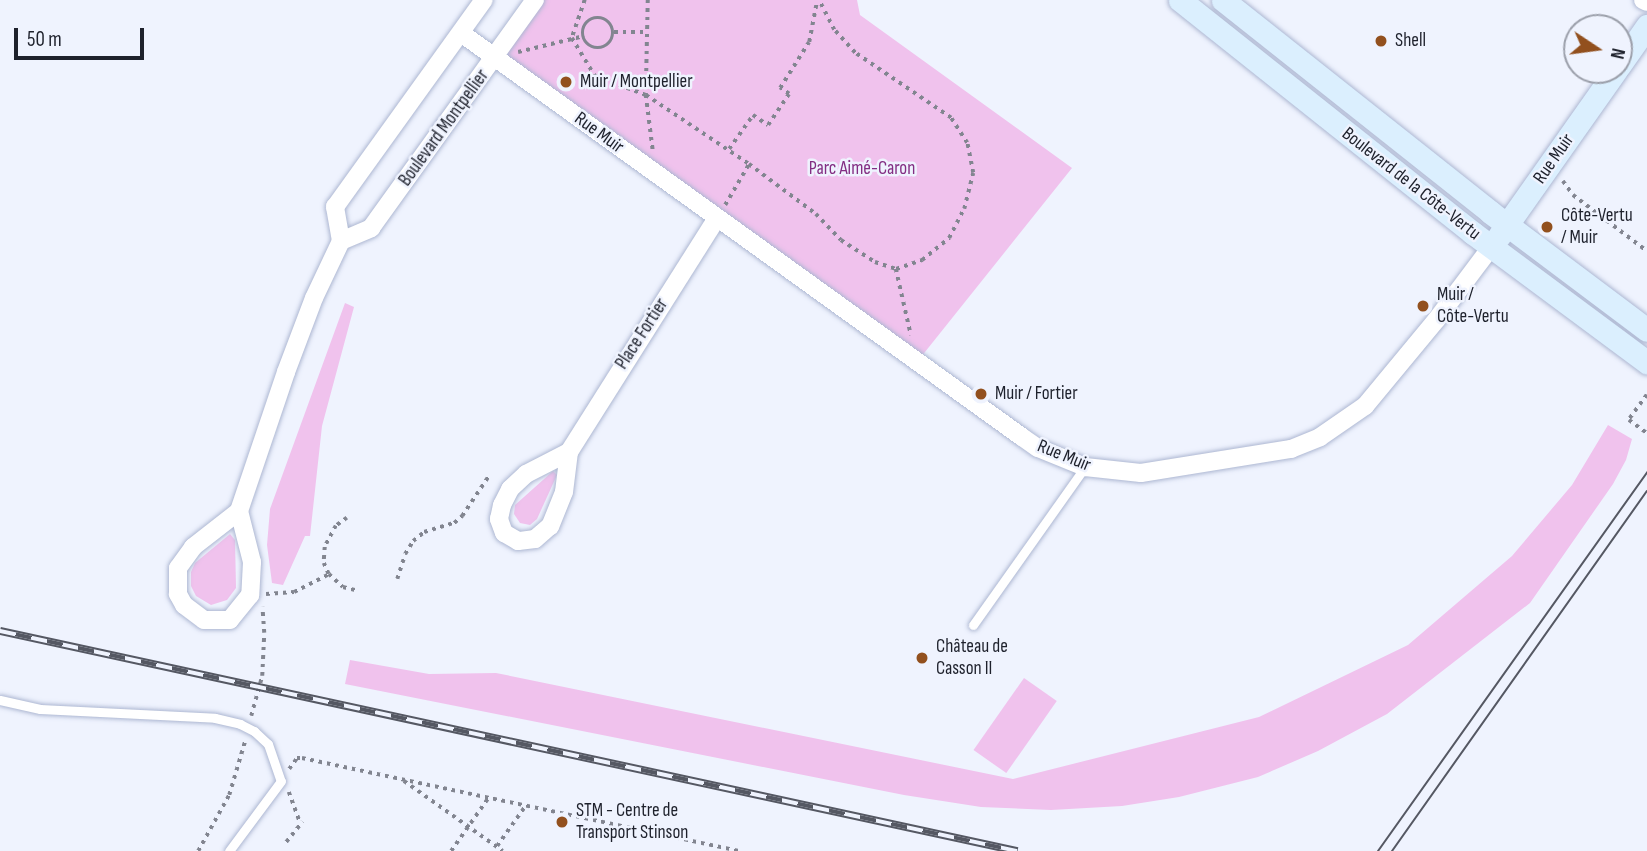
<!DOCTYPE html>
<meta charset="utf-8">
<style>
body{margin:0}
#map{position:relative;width:1647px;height:851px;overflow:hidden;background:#eff3fe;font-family:"Sofia Sans Condensed",sans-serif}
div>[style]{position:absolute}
.green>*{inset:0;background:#f0c2ed;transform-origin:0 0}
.path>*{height:3.5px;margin-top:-1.75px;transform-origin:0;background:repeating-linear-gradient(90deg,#828590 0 3.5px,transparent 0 8.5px)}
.path>.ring{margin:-1.75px;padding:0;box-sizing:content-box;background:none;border:3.5px solid #828590;border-radius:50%}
.roads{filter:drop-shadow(0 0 2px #adb7d2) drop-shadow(0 0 2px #adb7d2)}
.lane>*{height:9px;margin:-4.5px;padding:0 4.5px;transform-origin:4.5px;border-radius:4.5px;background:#fff}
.street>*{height:18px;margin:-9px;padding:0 9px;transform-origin:9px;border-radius:9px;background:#fff}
.secondary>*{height:23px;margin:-11.5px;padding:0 11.5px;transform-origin:11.5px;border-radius:11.5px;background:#dbeffe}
.tram>*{height:2px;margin:-1px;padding:0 1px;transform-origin:1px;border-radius:1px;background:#555863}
.rail>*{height:8px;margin-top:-4px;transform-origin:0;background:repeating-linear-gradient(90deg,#eff3fe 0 16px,#555863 0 32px);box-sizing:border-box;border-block:2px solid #555863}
.dots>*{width:19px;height:19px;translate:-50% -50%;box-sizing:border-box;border:4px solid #eff3fe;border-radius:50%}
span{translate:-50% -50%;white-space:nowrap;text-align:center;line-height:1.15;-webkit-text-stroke:5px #eff3fe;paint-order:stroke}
.poi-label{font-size:19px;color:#1e212c}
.left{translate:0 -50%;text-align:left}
.street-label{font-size:19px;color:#1e212c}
.park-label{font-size:19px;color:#832e83}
.north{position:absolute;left:1563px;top:14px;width:70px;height:70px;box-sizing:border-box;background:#eff3fe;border:2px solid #9b9faa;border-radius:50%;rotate:103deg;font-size:19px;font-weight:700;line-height:28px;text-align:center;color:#1e212c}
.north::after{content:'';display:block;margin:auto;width:24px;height:32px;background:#92501e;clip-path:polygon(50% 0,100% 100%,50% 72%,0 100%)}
.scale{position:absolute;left:14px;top:28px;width:130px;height:32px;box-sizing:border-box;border:4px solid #1e212c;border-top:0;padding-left:9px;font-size:21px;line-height:24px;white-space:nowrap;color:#1e212c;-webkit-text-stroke:5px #eff3fe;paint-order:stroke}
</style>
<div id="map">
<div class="green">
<div style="clip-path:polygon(535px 0,857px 0,860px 15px,1072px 168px,917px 362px,495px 58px)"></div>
<div style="clip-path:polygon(345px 303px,354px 307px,322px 426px,310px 536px,305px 536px,283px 585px,272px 583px,267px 545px,270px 509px)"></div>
<div style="clip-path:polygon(1608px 425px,1632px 439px,1626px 460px,1613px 484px,1530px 603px,1387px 714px,1318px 751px,1258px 777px,1179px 797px,1122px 806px,1051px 810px,981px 807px,904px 795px,345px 684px,350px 660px,429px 674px,496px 673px,1013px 779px,1259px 717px,1408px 645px,1512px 556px,1572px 485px)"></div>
<div style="clip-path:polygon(553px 471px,557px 475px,537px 519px,530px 525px,520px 523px,514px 514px,515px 505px)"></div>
<div style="clip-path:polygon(230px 534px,235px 540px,236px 588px,227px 600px,211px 605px,196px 596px,191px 586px,191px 572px,195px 563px)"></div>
<div style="left:1024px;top:678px;width:40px;height:88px;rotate:35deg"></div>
</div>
<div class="path">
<div style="left:585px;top:0;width:40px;rotate:108.9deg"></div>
<div style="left:572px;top:38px;width:44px;rotate:58.8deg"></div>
<div style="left:595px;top:76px;width:54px;rotate:20.4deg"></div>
<div style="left:646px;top:95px;width:124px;rotate:33.8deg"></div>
<div style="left:749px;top:164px;width:84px;rotate:36.7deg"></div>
<div style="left:816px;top:214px;width:36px;rotate:46deg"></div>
<div style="left:841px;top:240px;width:40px;rotate:32.9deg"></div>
<div style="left:875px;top:262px;width:22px;rotate:18deg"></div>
<div style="left:896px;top:269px;width:28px;rotate:-19deg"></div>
<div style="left:922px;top:260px;width:35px;rotate:-39deg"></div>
<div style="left:949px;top:238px;width:33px;rotate:-63deg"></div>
<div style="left:964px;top:209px;width:37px;rotate:-76deg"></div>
<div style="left:973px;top:173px;width:31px;rotate:-101deg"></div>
<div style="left:967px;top:143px;width:30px;rotate:-123deg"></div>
<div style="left:951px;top:118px;width:116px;rotate:-145.9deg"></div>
<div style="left:855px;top:53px;width:31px;rotate:-132deg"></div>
<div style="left:834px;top:30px;width:34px;rotate:-117deg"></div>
<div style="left:648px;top:0;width:95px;rotate:91.2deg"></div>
<div style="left:646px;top:95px;width:56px;rotate:82.9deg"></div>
<div class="ring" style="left:583px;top:18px;width:26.5px;height:26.5px"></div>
<div style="left:614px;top:32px;width:32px"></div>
<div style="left:518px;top:52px;width:68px;rotate:-13.6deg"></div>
<div style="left:729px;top:149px;width:42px;rotate:-54.8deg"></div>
<div style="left:753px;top:115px;width:18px;rotate:34deg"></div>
<div style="left:768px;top:125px;width:37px;rotate:-56deg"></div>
<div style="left:789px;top:94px;width:11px;rotate:-146deg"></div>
<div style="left:780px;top:88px;width:54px;rotate:-57.8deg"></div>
<div style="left:809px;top:42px;width:43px;rotate:-79.2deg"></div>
<div style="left:1563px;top:181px;width:17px;rotate:54deg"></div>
<div style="left:1573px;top:195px;width:93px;rotate:37.1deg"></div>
<div style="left:725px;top:205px;width:48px;rotate:-59.7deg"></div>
<div style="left:896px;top:269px;width:68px;rotate:77.2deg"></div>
<div style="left:1647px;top:395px;width:31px;rotate:126deg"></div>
<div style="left:1629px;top:420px;width:22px;rotate:36deg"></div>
<div style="left:347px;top:518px;width:14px;rotate:144deg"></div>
<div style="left:336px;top:526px;width:24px;rotate:118deg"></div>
<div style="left:325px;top:547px;width:16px;rotate:94deg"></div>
<div style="left:324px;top:563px;width:12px;rotate:66deg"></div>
<div style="left:329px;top:574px;width:19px;rotate:43deg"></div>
<div style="left:343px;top:587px;width:16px;rotate:14deg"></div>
<div style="left:397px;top:579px;width:26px;rotate:-72deg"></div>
<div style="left:405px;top:554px;width:15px;rotate:-58deg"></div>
<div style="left:413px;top:541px;width:14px;rotate:-39deg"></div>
<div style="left:424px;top:532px;width:31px;rotate:-17deg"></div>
<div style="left:454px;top:523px;width:11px;rotate:-41deg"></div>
<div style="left:462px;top:516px;width:50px;rotate:-56.3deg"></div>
<div style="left:266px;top:594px;width:28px;rotate:-4deg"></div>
<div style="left:294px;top:592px;width:39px;rotate:-27deg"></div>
<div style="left:251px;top:716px;width:41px;rotate:-74.6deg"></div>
<div style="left:262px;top:676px;width:43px;rotate:-87.3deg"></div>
<div style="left:264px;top:633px;width:26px;rotate:-94deg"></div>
<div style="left:289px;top:769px;width:14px;rotate:-54deg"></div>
<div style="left:297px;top:758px;width:5px"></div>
<div style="left:302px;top:758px;width:449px;rotate:12deg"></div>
<div style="left:404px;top:781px;width:121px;rotate:35.3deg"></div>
<div style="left:289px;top:792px;width:30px;rotate:70deg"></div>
<div style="left:286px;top:842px;width:26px;rotate:-51deg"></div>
<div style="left:497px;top:846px;width:50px;rotate:-54.7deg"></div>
<div style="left:198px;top:851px;width:64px;rotate:-61deg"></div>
<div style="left:229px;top:795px;width:56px;rotate:-73.5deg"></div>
<div style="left:451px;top:851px;width:66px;rotate:-54.9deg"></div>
</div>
<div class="roads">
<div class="lane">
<div style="left:973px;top:625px;width:194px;rotate:-54.7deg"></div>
<div style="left:0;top:700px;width:41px;rotate:12.7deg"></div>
<div style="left:40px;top:709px;width:175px;rotate:2.9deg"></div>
<div style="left:215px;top:718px;width:26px;rotate:13deg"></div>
<div style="left:240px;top:724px;width:16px;rotate:27deg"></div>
<div style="left:254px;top:731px;width:19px;rotate:43deg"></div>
<div style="left:268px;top:744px;width:39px;rotate:71deg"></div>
<div style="left:281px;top:781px;width:87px;rotate:126.6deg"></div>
</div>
<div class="street">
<div style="left:1643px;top:0;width:4px;rotate:27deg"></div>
<div style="left:461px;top:33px;width:691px;rotate:35.76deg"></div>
<div style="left:1022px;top:437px;width:19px;rotate:35deg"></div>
<div style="left:1038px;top:448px;width:51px;rotate:22deg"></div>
<div style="left:1085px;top:467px;width:56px;rotate:6.1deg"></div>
<div style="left:1141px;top:473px;width:152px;rotate:-9.1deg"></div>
<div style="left:1291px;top:449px;width:31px;rotate:-22deg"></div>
<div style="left:1320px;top:437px;width:55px;rotate:-34.6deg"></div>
<div style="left:1365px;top:406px;width:113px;rotate:-50.4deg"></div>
<div style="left:1437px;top:319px;width:90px;rotate:-53.1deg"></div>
<div style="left:341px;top:241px;width:33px;rotate:-23deg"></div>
<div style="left:371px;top:228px;width:281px;rotate:-54.3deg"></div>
<div style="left:569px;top:452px;width:40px;rotate:97.1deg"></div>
<div style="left:564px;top:492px;width:37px;rotate:112deg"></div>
<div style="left:550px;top:526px;width:20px;rotate:139deg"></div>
<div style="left:535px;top:539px;width:17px;rotate:173deg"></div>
<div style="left:518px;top:541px;width:16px;rotate:-150deg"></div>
<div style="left:504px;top:533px;width:15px;rotate:-110deg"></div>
<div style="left:499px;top:519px;width:14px;rotate:-78deg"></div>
<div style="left:502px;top:505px;width:18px;rotate:-63deg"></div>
<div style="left:510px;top:489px;width:22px;rotate:-43deg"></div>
<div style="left:526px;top:474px;width:48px;rotate:-27.1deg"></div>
<div style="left:569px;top:452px;width:277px;rotate:-57.7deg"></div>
<div style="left:239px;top:511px;width:147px;rotate:-71.3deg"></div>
<div style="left:286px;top:372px;width:79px;rotate:-69.3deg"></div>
<div style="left:314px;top:298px;width:63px;rotate:-64.7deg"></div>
<div style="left:341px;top:241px;width:35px;rotate:-100deg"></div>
<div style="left:335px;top:207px;width:255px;rotate:-54.3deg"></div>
<div style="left:239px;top:511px;width:53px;rotate:75.7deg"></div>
<div style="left:252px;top:562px;width:33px;rotate:93deg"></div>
<div style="left:250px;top:595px;width:32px;rotate:129deg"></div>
<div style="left:230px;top:620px;width:26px;rotate:180deg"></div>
<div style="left:204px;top:620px;width:25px;rotate:-143deg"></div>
<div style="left:184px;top:605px;width:13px;rotate:-119deg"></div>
<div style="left:178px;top:594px;width:26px;rotate:-90deg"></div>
<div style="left:178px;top:568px;width:26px;rotate:-54deg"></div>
<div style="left:193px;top:547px;width:58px;rotate:-38deg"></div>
</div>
<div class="secondary">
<div style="left:1180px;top:0;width:374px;rotate:38.5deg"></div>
<div style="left:1473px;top:233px;width:217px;rotate:36.6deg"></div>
<div style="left:1223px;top:0;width:341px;rotate:38.4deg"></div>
<div style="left:1490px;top:212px;width:196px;rotate:36.9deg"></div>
<div style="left:1619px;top:66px;width:49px;rotate:-55deg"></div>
<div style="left:1499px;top:236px;width:203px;rotate:-54.8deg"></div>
</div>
</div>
<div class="tram">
<div style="left:1378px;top:851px;width:465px;rotate:-54.6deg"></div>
<div style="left:1392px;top:851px;width:441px;rotate:-54.7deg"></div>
</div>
<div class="rail">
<div style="left:0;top:631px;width:1041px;rotate:12.21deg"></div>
</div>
<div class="dots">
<div style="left:1381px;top:41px;background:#92501e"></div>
<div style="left:566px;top:82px;background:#92501e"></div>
<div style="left:1547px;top:227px;background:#92501e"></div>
<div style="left:1423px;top:306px;background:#92501e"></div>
<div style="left:981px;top:394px;background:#92501e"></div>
<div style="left:922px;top:658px;background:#92501e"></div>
<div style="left:562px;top:822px;background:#92501e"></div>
</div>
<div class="poi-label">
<span class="left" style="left:1395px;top:41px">Shell</span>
<span class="left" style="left:580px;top:82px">Muir / Montpellier</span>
<span class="left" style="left:1561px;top:227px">Côte-Vertu<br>/ Muir</span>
<span class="left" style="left:1437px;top:306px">Muir /<br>Côte-Vertu</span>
<span class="left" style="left:995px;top:394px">Muir / Fortier</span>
<span class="left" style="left:936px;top:658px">Château de<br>Casson II</span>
<span class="left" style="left:576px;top:822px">STM - Centre de<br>Transport Stinson</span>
</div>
<div class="street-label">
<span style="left:444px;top:128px;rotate:-54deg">Boulevard Montpellier</span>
<span style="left:599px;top:133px;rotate:36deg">Rue Muir</span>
<span style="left:1554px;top:159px;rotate:-55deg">Rue Muir</span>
<span style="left:1411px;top:184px;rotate:38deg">Boulevard de la Côte-Vertu</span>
<span style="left:642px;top:334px;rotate:-57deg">Place Fortier</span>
<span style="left:1064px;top:456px;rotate:22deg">Rue Muir</span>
</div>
<div class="park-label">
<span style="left:862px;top:169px">Parc Aimé-Caron</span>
</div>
<div class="north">N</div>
<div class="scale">50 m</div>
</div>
